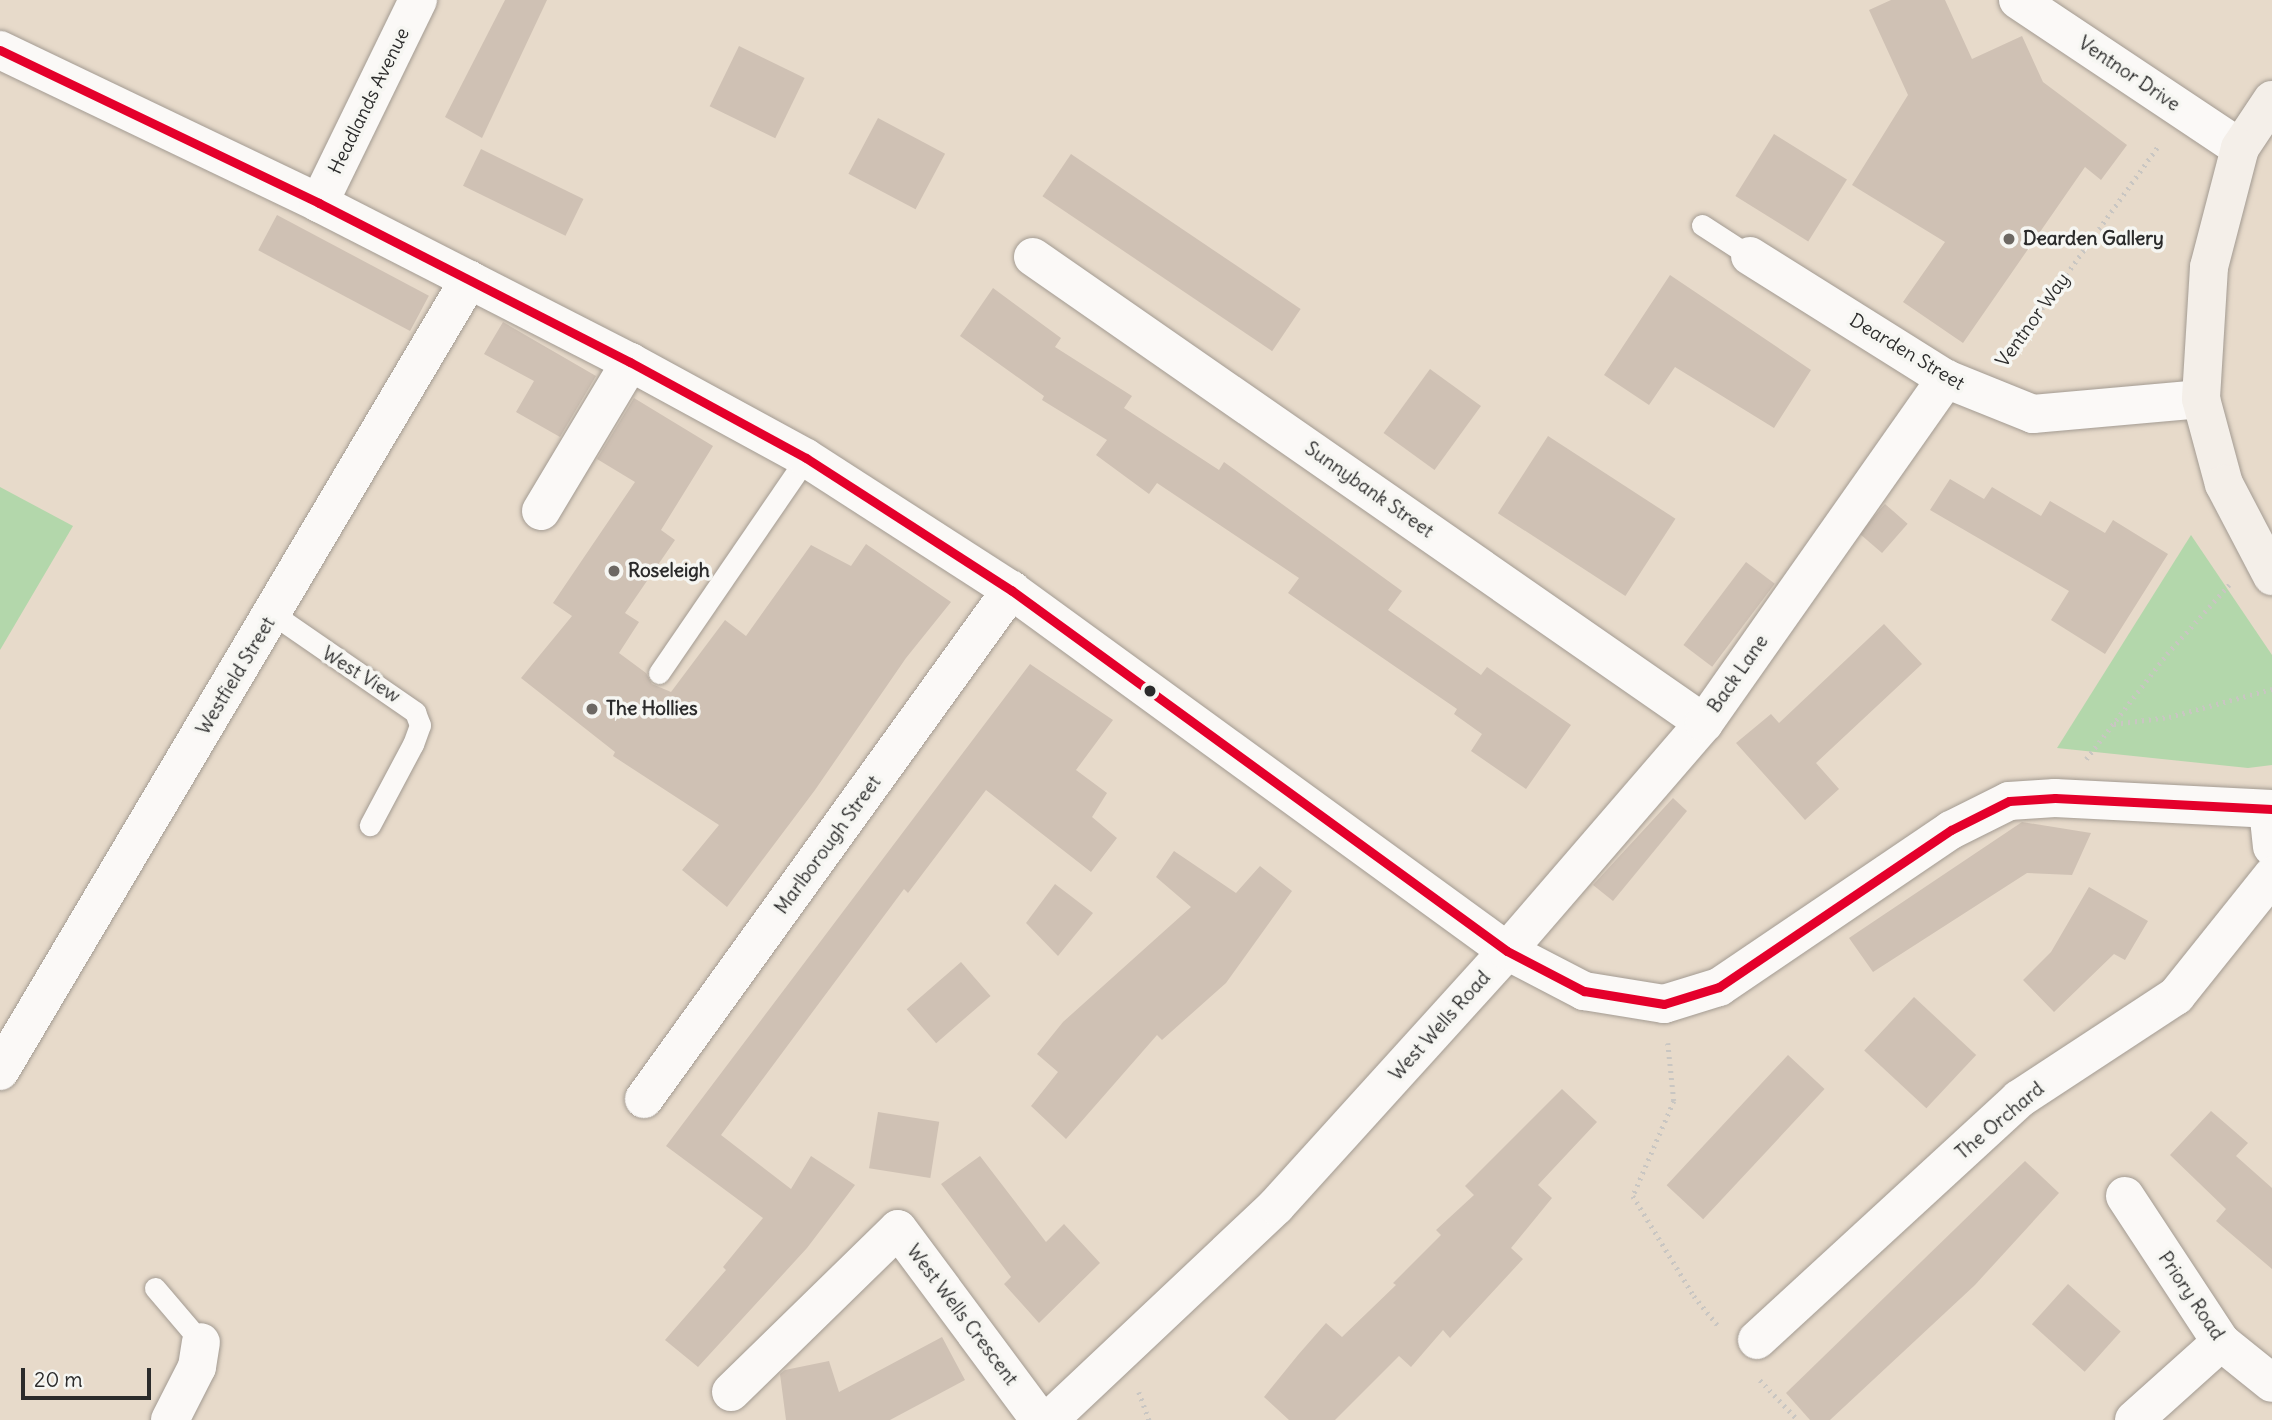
<!DOCTYPE html>
<style>
body{margin:0}
#map{position:relative;width:2272px;height:1420px;overflow:hidden;background:#e7daca;font-family:Delius,sans-serif}
div>[style]{position:absolute}
.green>*{inset:0;background:#b3d7ab}
.building>*{inset:0;background:#cfc1b4;transform-origin:0 0}
.path>*{height:4.5px;margin-top:-2.25px;transform-origin:0;background:repeating-linear-gradient(90deg,#c9c6c2 0 2px,transparent 0 7px)}
.roads{filter:drop-shadow(0 0 2px #a39b92) drop-shadow(0 0 2px #a39b92)}
.lane>*{height:21px;margin:-10.5px;padding:0 10.5px;transform-origin:10.5px;border-radius:10.5px;background:#fbf9f7}
.street>*{height:38px;margin:-19px;padding:0 19px;transform-origin:19px;border-radius:19px;background:#fbf9f7}
.secondary>*{height:38px;margin:-19px;padding:0 19px;transform-origin:19px;border-radius:19px;background:#f4efe9}
.bus-1>*{height:9px;margin:-4.5px;padding:0 4.5px;transform-origin:4.5px;border-radius:4.5px;background:#e4002b}
.dots>*{width:19px;height:19px;translate:-50% -50%;box-sizing:border-box;border:4px solid #f6f6f2;border-radius:50%}
span{translate:-50% -50%;white-space:nowrap;text-align:center;line-height:1.15;-webkit-text-stroke:7px #f6f6f2;paint-order:stroke}
.street-label{font-size:19px;color:#2b2b2b}
.poi-label{font-size:19px;color:#2b2b2b;font-weight:700}
.left{translate:0 -50%;text-align:left}
.scale{position:absolute;left:21px;top:1368px;width:130px;height:32px;box-sizing:border-box;border:4px solid #2b2b2b;border-top:0;padding-left:9px;font-size:21px;line-height:24px;white-space:nowrap;color:#2b2b2b;-webkit-text-stroke:5px #f6f6f2;paint-order:stroke}
</style>
<div id="map">
<div class="green">
<div style="clip-path:polygon(0 487px,73px 526px,0 650px)"></div>
<div style="clip-path:polygon(2191px 535px,2272px 655px,2272px 765px,2248px 768px,2057px 748px)"></div>
</div>
<div class="building">
<div style="clip-path:polygon(505px 0,547px 0,482px 138px,445px 117px)"></div>
<div style="clip-path:polygon(1891px 0,1945px 0,1972px 59px,2022px 36px,2043px 82px,2127px 145px,2101px 180px,2085px 167px,1963px 343px,1903px 302px,1945px 242px,1852px 185px,1908px 95px,1869px 10px)"></div>
<div style="left:739px;top:46px;width:73px;height:67px;rotate:26deg"></div>
<div style="left:878px;top:118px;width:76px;height:63px;rotate:28deg"></div>
<div style="left:1774px;top:134px;width:86px;height:73px;rotate:32deg"></div>
<div style="left:481px;top:149px;width:114px;height:41px;rotate:26deg"></div>
<div style="left:1071px;top:154px;width:277px;height:51px;rotate:34deg"></div>
<div style="left:277px;top:215px;width:172px;height:40px;rotate:28deg"></div>
<div style="clip-path:polygon(1670px 275px,1811px 370px,1774px 428px,1675px 367px,1649px 405px,1604px 375px)"></div>
<div style="clip-path:polygon(993px 288px,1061px 338px,1055px 347px,1132px 396px,1124px 408px,1219px 470px,1224px 462px,1402px 591px,1388px 610px,1481px 675px,1487px 667px,1571px 725px,1526px 789px,1471px 751px,1482px 734px,1454px 714px,1457px 709px,1288px 593px,1299px 578px,1157px 483px,1149px 494px,1096px 455px,1107px 440px,1042px 400px,1044px 396px,960px 336px)"></div>
<div style="clip-path:polygon(503px 322px,596px 376px,560px 437px,516px 412px,534px 381px,484px 354px)"></div>
<div style="left:1430px;top:369px;width:63px;height:79px;rotate:36deg"></div>
<div style="clip-path:polygon(634px 398px,713px 446px,661px 530px,675px 540px,625px 613px,639px 622px,619px 653px,646px 673px,652px 684px,671px 692px,725px 620px,746px 636px,811px 545px,851px 566px,866px 544px,951px 602px,906px 658px,815px 790px,727px 907px,682px 870px,719px 825px,613px 756px,615px 752px,521px 678px,572px 616px,553px 603px,635px 482px,597px 459px)"></div>
<div style="left:1548px;top:436px;width:152px;height:92px;rotate:33deg"></div>
<div style="clip-path:polygon(1950px 479px,1984px 499px,1992px 487px,2041px 516px,2050px 501px,2105px 533px,2113px 520px,2168px 554px,2105px 654px,2051px 620px,2069px 591px,1930px 510px)"></div>
<div style="left:1885px;top:504px;width:30px;height:39px;rotate:41deg"></div>
<div style="left:1746px;top:562px;width:36px;height:104px;rotate:37deg"></div>
<div style="clip-path:polygon(1884px 624px,1922px 664px,1816px 763px,1839px 789px,1805px 820px,1736px 743px,1771px 714px,1779px 723px)"></div>
<div style="clip-path:polygon(1030px 664px,1113px 720px,1076px 770px,1107px 793px,1092px 817px,1117px 838px,1091px 872px,986px 790px,908px 893px,904px 889px,721px 1135px,791px 1189px,811px 1156px,855px 1185px,807px 1248px,698px 1367px,665px 1340px,726px 1270px,723px 1267px,763px 1218px,666px 1146px)"></div>
<div style="clip-path:polygon(1673px 798px,1687px 811px,1613px 901px,1593px 885px)"></div>
<div style="clip-path:polygon(2022px 822px,2091px 833px,2072px 875px,2027px 873px,1873px 972px,1849px 938px)"></div>
<div style="clip-path:polygon(1174px 851px,1236px 893px,1260px 866px,1292px 891px,1226px 983px,1162px 1040px,1157px 1035px,1066px 1139px,1031px 1106px,1058px 1072px,1037px 1054px,1063px 1022px,1191px 907px,1156px 877px)"></div>
<div style="clip-path:polygon(1055px 884px,1093px 913px,1058px 956px,1026px 923px)"></div>
<div style="clip-path:polygon(2089px 887px,2148px 921px,2125px 960px,2114px 954px,2054px 1012px,2023px 980px,2051px 952px)"></div>
<div style="left:961px;top:962px;width:45px;height:72px;rotate:49deg"></div>
<div style="left:1914px;top:997px;width:85px;height:73px;rotate:43deg"></div>
<div style="left:1788px;top:1055px;width:50px;height:178px;rotate:43deg"></div>
<div style="clip-path:polygon(1562px 1089px,1597px 1122px,1538px 1185px,1552px 1198px,1511px 1248px,1523px 1259px,1450px 1338px,1443px 1330px,1411px 1367px,1399px 1356px,1335px 1420px,1289px 1420px,1264px 1397px,1298px 1355px,1326px 1323px,1342px 1337px,1396px 1285px,1393px 1283px,1441px 1235px,1436px 1230px,1474px 1195px,1465px 1186px)"></div>
<div style="clip-path:polygon(2211px 1111px,2248px 1143px,2236px 1156px,2272px 1188px,2272px 1269px,2216px 1221px,2226px 1209px,2170px 1155px)"></div>
<div style="left:878px;top:1112px;width:62px;height:57px;rotate:9deg"></div>
<div style="clip-path:polygon(980px 1156px,1046px 1242px,1064px 1224px,1100px 1263px,1039px 1323px,1004px 1284px,1011px 1277px,941px 1184px)"></div>
<div style="clip-path:polygon(2025px 1161px,2059px 1193px,1975px 1285px,1830px 1420px,1810px 1420px,1786px 1393px)"></div>
<div style="left:2068px;top:1284px;width:71px;height:54px;rotate:42deg"></div>
<div style="clip-path:polygon(942px 1337px,965px 1380px,890px 1420px,786px 1420px,780px 1374px,785px 1370px,829px 1361px,839px 1392px)"></div>
</div>
<div class="path">
<div style="left:2005px;top:360px;width:264px;rotate:-54.4deg"></div>
<div style="left:2114px;top:724px;width:55px;rotate:-7.3deg"></div>
<div style="left:2169px;top:717px;width:107px;rotate:-15.2deg"></div>
<div style="left:2086px;top:759px;width:133px;rotate:-52.4deg"></div>
<div style="left:2167px;top:654px;width:93px;rotate:-48.1deg"></div>
<div style="left:1668px;top:1043px;width:58px;rotate:84.1deg"></div>
<div style="left:1674px;top:1101px;width:103px;rotate:113.3deg"></div>
<div style="left:1633px;top:1196px;width:117px;rotate:58.6deg"></div>
<div style="left:1694px;top:1296px;width:38px;rotate:51deg"></div>
<div style="left:1760px;top:1380px;width:55px;rotate:46.5deg"></div>
<div style="left:1139px;top:1392px;width:30px;rotate:70deg"></div>
</div>
<div class="roads">
<div class="lane">
<div style="left:1702px;top:225px;width:57px;rotate:32.9deg"></div>
<div style="left:273px;top:614px;width:173px;rotate:34.6deg"></div>
<div style="left:415px;top:712px;width:14px;rotate:69deg"></div>
<div style="left:420px;top:725px;width:20px;rotate:110deg"></div>
<div style="left:413px;top:744px;width:92px;rotate:118deg"></div>
<div style="left:659px;top:673px;width:260px;rotate:-55.6deg"></div>
<div style="left:155px;top:1288px;width:71px;rotate:49.6deg"></div>
</div>
<div class="street">
<div style="left:2018px;top:0;width:267px;rotate:33.7deg"></div>
<div style="left:0;top:50px;width:354px;rotate:25.6deg"></div>
<div style="left:319px;top:203px;width:349px;rotate:27.1deg"></div>
<div style="left:630px;top:362px;width:200px;rotate:28.6deg"></div>
<div style="left:806px;top:458px;width:244px;rotate:32.8deg"></div>
<div style="left:1011px;top:590px;width:613px;rotate:36.05deg"></div>
<div style="left:1507px;top:951px;width:87px;rotate:27.5deg"></div>
<div style="left:1584px;top:991px;width:81px;rotate:9.2deg"></div>
<div style="left:1664px;top:1004px;width:58px;rotate:-17.2deg"></div>
<div style="left:1719px;top:987px;width:280px;rotate:-34.1deg"></div>
<div style="left:1951px;top:830px;width:65px;rotate:-26.6deg"></div>
<div style="left:2009px;top:801px;width:46px;rotate:-3.7deg"></div>
<div style="left:2055px;top:798px;width:217px;rotate:2.9deg"></div>
<div style="left:319px;top:203px;width:226px;rotate:-64deg"></div>
<div style="left:1750px;top:256px;width:231px;rotate:32.1deg"></div>
<div style="left:1946px;top:379px;width:94px;rotate:21.9deg"></div>
<div style="left:2033px;top:414px;width:169px;rotate:-5.1deg"></div>
<div style="left:1033px;top:257px;width:817px;rotate:34.78deg"></div>
<div style="left:541px;top:511px;width:174px;rotate:-59.1deg"></div>
<div style="left:2268px;top:809px;width:38px;rotate:84deg"></div>
<div style="left:0;top:1071px;width:920px;rotate:-59.34deg"></div>
<div style="left:644px;top:1099px;width:628px;rotate:-54.21deg"></div>
<div style="left:2125px;top:1196px;width:175px;rotate:56.7deg"></div>
<div style="left:2221px;top:1342px;width:65px;rotate:38.8deg"></div>
<div style="left:1757px;top:1340px;width:356px;rotate:-42.6deg"></div>
<div style="left:2019px;top:1099px;width:188px;rotate:-33.3deg"></div>
<div style="left:2176px;top:996px;width:154px;rotate:-51.3deg"></div>
<div style="left:731px;top:1392px;width:233px;rotate:-44.3deg"></div>
<div style="left:898px;top:1229px;width:238px;rotate:53.4deg"></div>
<div style="left:170px;top:1420px;width:59px;rotate:-63deg"></div>
<div style="left:197px;top:1367px;width:25px;rotate:-81deg"></div>
<div style="left:1049px;top:1420px;width:312px;rotate:-43.3deg"></div>
<div style="left:1276px;top:1206px;width:344px;rotate:-47.8deg"></div>
<div style="left:1507px;top:951px;width:301px;rotate:-49.2deg"></div>
<div style="left:1704px;top:723px;width:421px;rotate:-54.9deg"></div>
<div style="left:2134px;top:1420px;width:117px;rotate:-41.9deg"></div>
</div>
<div class="secondary">
<div style="left:2272px;top:100px;width:58px;rotate:123.7deg"></div>
<div style="left:2240px;top:148px;width:123px;rotate:104.6deg"></div>
<div style="left:2209px;top:267px;width:132px;rotate:93.5deg"></div>
<div style="left:2201px;top:399px;width:88px;rotate:74.9deg"></div>
<div style="left:2224px;top:484px;width:104px;rotate:62.4deg"></div>
</div>
</div>
<div class="bus-1">
<div style="left:0;top:50px;width:354px;rotate:25.6deg"></div>
<div style="left:319px;top:203px;width:349px;rotate:27.1deg"></div>
<div style="left:630px;top:362px;width:200px;rotate:28.6deg"></div>
<div style="left:806px;top:458px;width:244px;rotate:32.8deg"></div>
<div style="left:1011px;top:590px;width:613px;rotate:36.05deg"></div>
<div style="left:1507px;top:951px;width:87px;rotate:27.5deg"></div>
<div style="left:1584px;top:991px;width:81px;rotate:9.2deg"></div>
<div style="left:1664px;top:1004px;width:58px;rotate:-17.2deg"></div>
<div style="left:1719px;top:987px;width:280px;rotate:-34.1deg"></div>
<div style="left:1951px;top:830px;width:65px;rotate:-26.6deg"></div>
<div style="left:2009px;top:801px;width:46px;rotate:-3.7deg"></div>
<div style="left:2055px;top:798px;width:217px;rotate:2.9deg"></div>
</div>
<div class="dots">
<div style="left:2009px;top:239px;background:#6d6863"></div>
<div style="left:614px;top:571px;background:#6d6863"></div>
<div style="left:1150px;top:691px;background:#2b2b2b"></div>
<div style="left:592px;top:709px;background:#6d6863"></div>
</div>
<div class="street-label">
<span style="left:2129px;top:74px;rotate:34deg">Ventnor Drive</span>
<span style="left:369px;top:101px;rotate:-64deg">Headlands Avenue</span>
<span style="left:2033px;top:320px;rotate:-54deg">Ventnor Way</span>
<span style="left:1907px;top:352px;rotate:31deg">Dearden Street</span>
<span style="left:1369px;top:490px;rotate:35deg">Sunnybank Street</span>
<span style="left:1738px;top:674px;rotate:-55deg">Back Lane</span>
<span style="left:361px;top:675px;rotate:32deg">West View</span>
<span style="left:236px;top:676px;rotate:-59deg">Westfield Street</span>
<span style="left:828px;top:845px;rotate:-54deg">Marlborough Street</span>
<span style="left:1440px;top:1026px;rotate:-48deg">West Wells Road</span>
<span style="left:2000px;top:1121px;rotate:-40deg">The Orchard</span>
<span style="left:2191px;top:1296px;rotate:56deg">Priory Road</span>
<span style="left:962px;top:1315px;rotate:53deg">West Wells Crescent</span>
</div>
<div class="poi-label">
<span class="left" style="left:2023px;top:239px">Dearden Gallery</span>
<span class="left" style="left:628px;top:571px">Roseleigh</span>
<span class="left" style="left:606px;top:709px">The Hollies</span>
</div>
<div class="scale">20 m</div>
</div>
